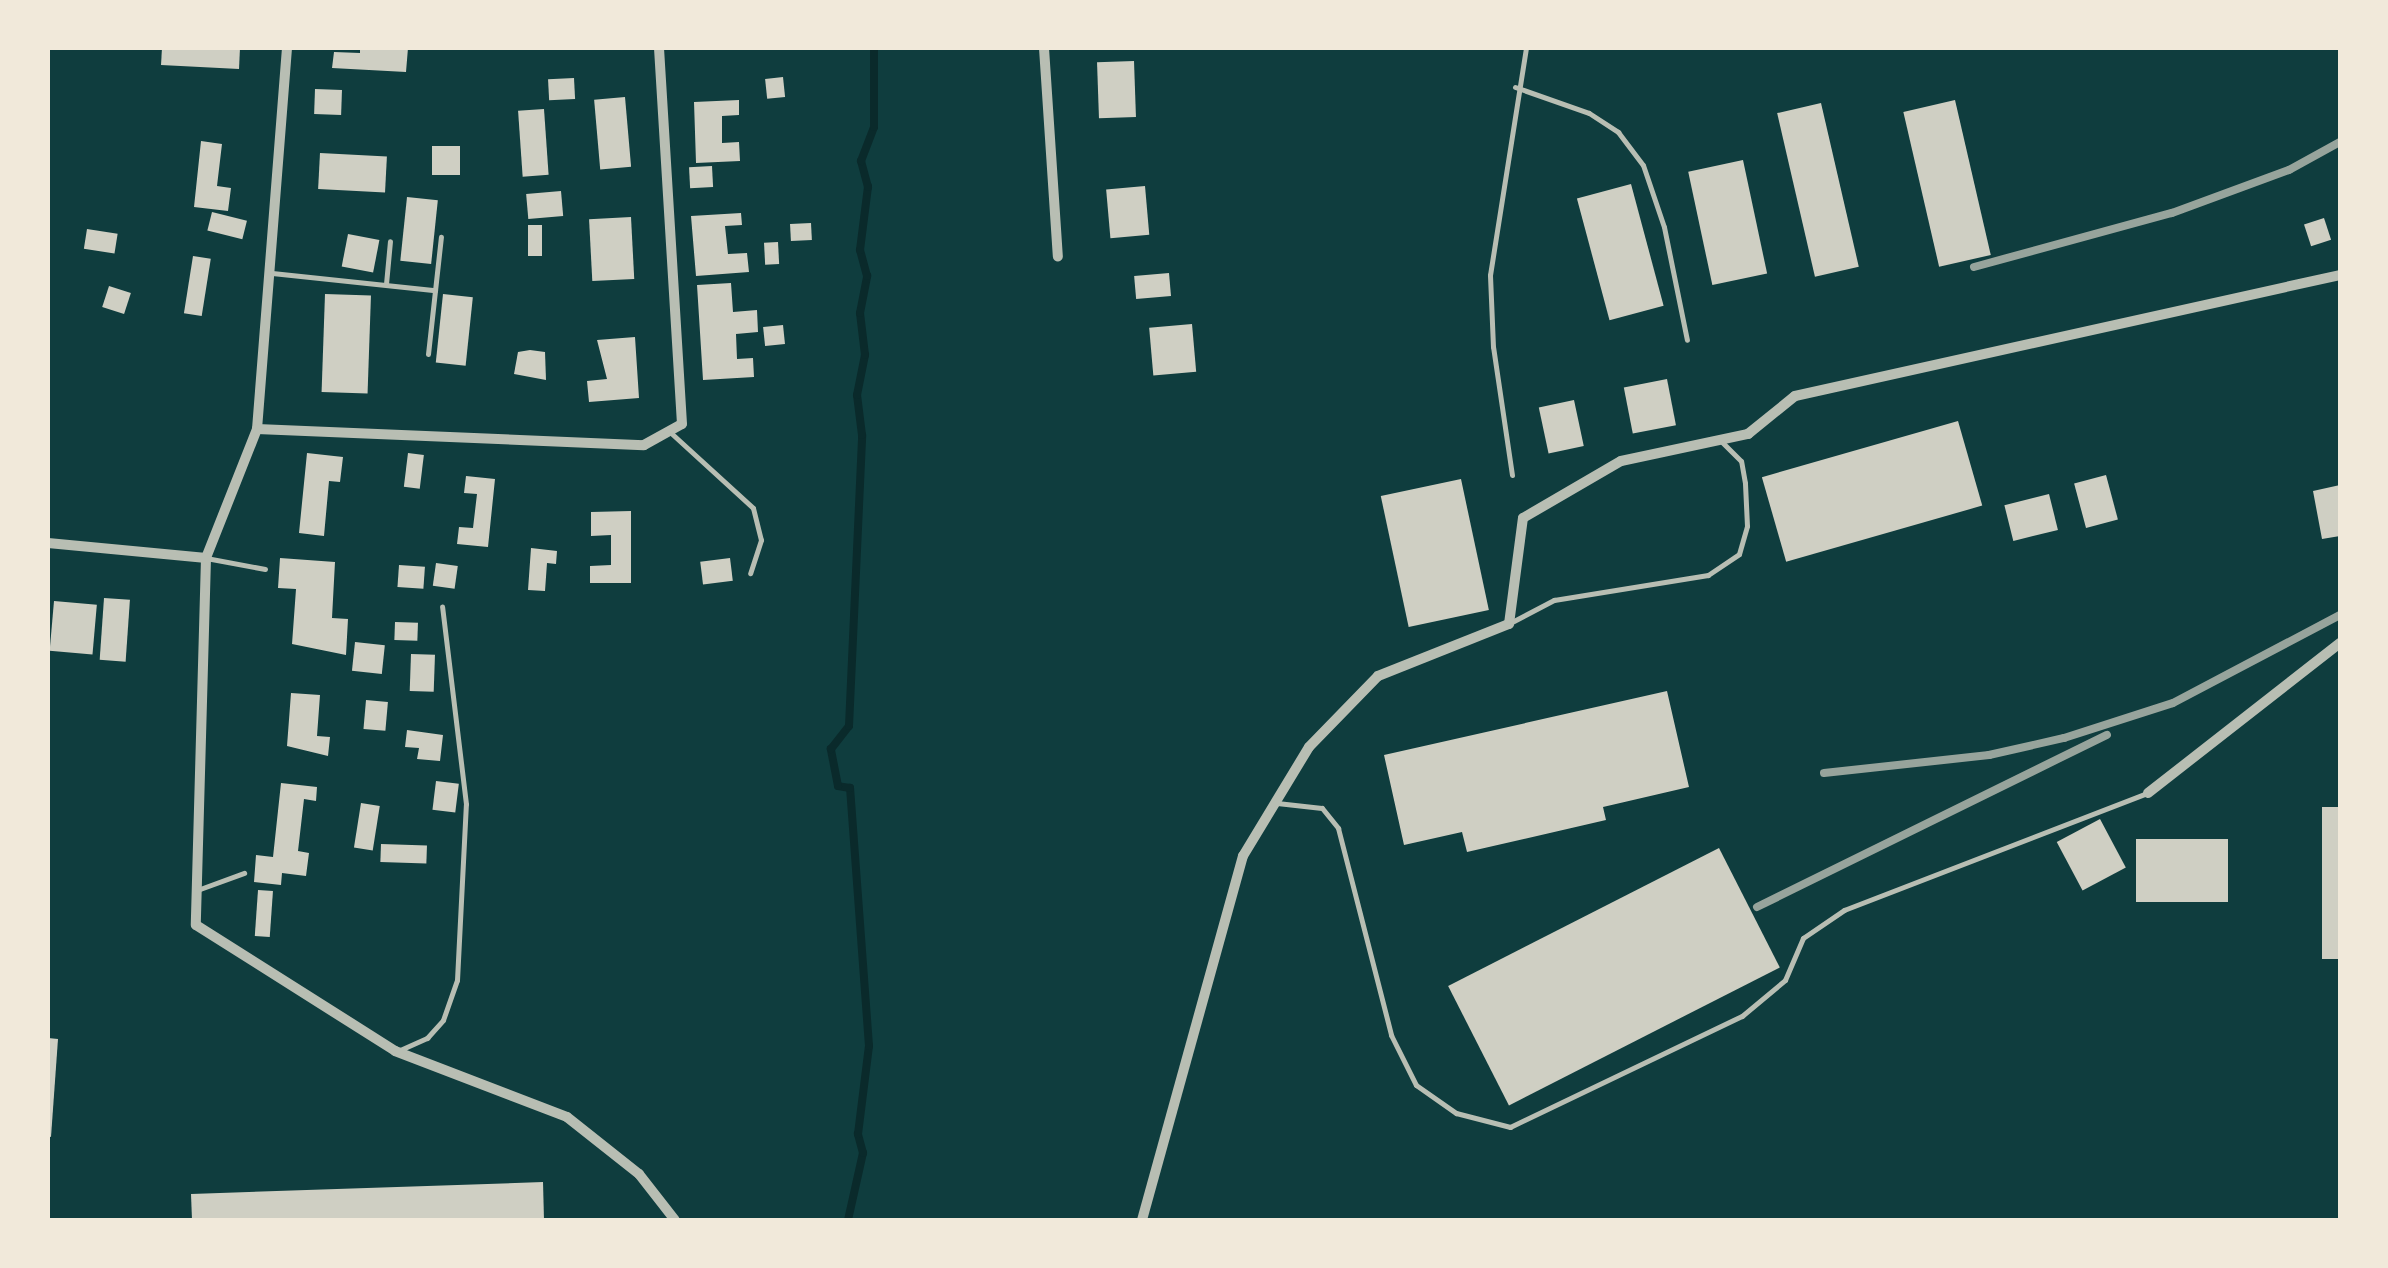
<!DOCTYPE html>
<style>
body{margin:0}
#map{position:relative;width:2388px;height:1268px;overflow:hidden;background:#0f3d3e;font-family:"Golos Text",sans-serif}
div>[style]{position:absolute}
.stream>*{height:8px;margin:-4px;padding:0 4px;transform-origin:4px;border-radius:4px;background:#0a2a2b}
.building>*{inset:0;background:#cfcfc3;transform-origin:0 0}
.service>*{height:5px;margin:-2.5px;padding:0 2.5px;transform-origin:2.5px;border-radius:2.5px;background:#b8beb3}
.minor>*{height:10px;margin:-5px;padding:0 5px;transform-origin:5px;border-radius:5px;background:#b8beb3}
.rail>*{height:8px;margin:-4px;padding:0 4px;transform-origin:4px;border-radius:4px;background:#97a49c}
span{translate:-50% -50%;white-space:nowrap;text-align:center;line-height:1.15;-webkit-text-stroke:8px #f1e9da;paint-order:stroke}
.frame{position:absolute;inset:0;border:50px solid #f1e9da;pointer-events:none}
</style>
<div id="map">
<div class="stream">
<div style="left:848px;top:1220px;width:69px;rotate:-77.4deg"></div>
<div style="left:863px;top:1153px;width:20px;rotate:-105deg"></div>
<div style="left:858px;top:1134px;width:89px;rotate:-82.9deg"></div>
<div style="left:869px;top:1046px;width:259px;rotate:-94.2deg"></div>
<div style="left:850px;top:788px;width:12px;rotate:-171deg"></div>
<div style="left:838px;top:786px;width:38px;rotate:-101deg"></div>
<div style="left:831px;top:749px;width:29px;rotate:-52deg"></div>
<div style="left:849px;top:726px;width:291px;rotate:-87.4deg"></div>
<div style="left:862px;top:435px;width:40px;rotate:-97.1deg"></div>
<div style="left:857px;top:395px;width:41px;rotate:-78.7deg"></div>
<div style="left:865px;top:355px;width:42px;rotate:-96.8deg"></div>
<div style="left:860px;top:313px;width:38px;rotate:-79deg"></div>
<div style="left:867px;top:276px;width:27px;rotate:-105deg"></div>
<div style="left:860px;top:250px;width:64px;rotate:-82.8deg"></div>
<div style="left:868px;top:187px;width:27px;rotate:-105deg"></div>
<div style="left:861px;top:161px;width:36px;rotate:-69deg"></div>
<div style="left:874px;top:127px;width:79px;rotate:-90deg"></div>
</div>
<div class="building">
<div style="clip-path:polygon(162px 48px,240px 48px,239px 69px,161px 65px)"></div>
<div style="clip-path:polygon(360px 48px,408px 48px,406px 72px,332px 68px,334px 52px,360px 53px)"></div>
<div style="left:1134px;top:61px;width:56px;height:37px;rotate:88deg"></div>
<div style="left:783px;top:77px;width:20px;height:18px;rotate:84deg"></div>
<div style="left:574px;top:78px;width:21px;height:26px;rotate:87deg"></div>
<div style="left:315px;top:89px;width:27px;height:25px;rotate:2deg"></div>
<div style="left:625px;top:97px;width:70px;height:31px;rotate:85deg"></div>
<div style="clip-path:polygon(739px 100px,739px 115px,722px 116px,722px 143px,739px 142px,740px 161px,696px 163px,694px 102px)"></div>
<div style="left:1955px;top:100px;width:159px;height:53px;rotate:77deg"></div>
<div style="left:1821px;top:103px;width:168px;height:45px;rotate:77deg"></div>
<div style="left:544px;top:109px;width:66px;height:26px;rotate:86deg"></div>
<div style="clip-path:polygon(201px 141px,222px 144px,217px 186px,231px 188px,228px 211px,194px 207px)"></div>
<div style="left:432px;top:146px;width:28px;height:29px"></div>
<div style="left:320px;top:153px;width:67px;height:36px;rotate:3deg"></div>
<div style="left:1743px;top:160px;width:116px;height:56px;rotate:78deg"></div>
<div style="left:712px;top:166px;width:21px;height:23px;rotate:87deg"></div>
<div style="left:1631px;top:184px;width:126px;height:56px;rotate:75deg"></div>
<div style="left:1145px;top:186px;width:49px;height:39px;rotate:85deg"></div>
<div style="left:561px;top:191px;width:25px;height:35px;rotate:85deg"></div>
<div style="left:407px;top:197px;width:31px;height:64px;rotate:6deg"></div>
<div style="left:212px;top:212px;width:36px;height:19px;rotate:14deg"></div>
<div style="clip-path:polygon(741px 213px,742px 225px,725px 226px,728px 254px,747px 253px,749px 272px,696px 276px,691px 216px)"></div>
<div style="left:631px;top:217px;width:62px;height:42px;rotate:87deg"></div>
<div style="left:2324px;top:218px;width:23px;height:21px;rotate:72deg"></div>
<div style="left:811px;top:223px;width:17px;height:21px;rotate:87deg"></div>
<div style="left:528px;top:225px;width:14px;height:31px"></div>
<div style="left:87px;top:229px;width:31px;height:20px;rotate:9deg"></div>
<div style="left:348px;top:234px;width:32px;height:33px;rotate:11deg"></div>
<div style="left:778px;top:242px;width:22px;height:14px;rotate:87deg"></div>
<div style="left:193px;top:256px;width:18px;height:58px;rotate:9deg"></div>
<div style="left:1169px;top:273px;width:23px;height:35px;rotate:85deg"></div>
<div style="clip-path:polygon(731px 283px,733px 312px,757px 310px,758px 332px,736px 334px,737px 359px,753px 358px,754px 377px,703px 380px,697px 285px)"></div>
<div style="left:109px;top:286px;width:23px;height:22px;rotate:18deg"></div>
<div style="left:325px;top:294px;width:46px;height:98px;rotate:2deg"></div>
<div style="left:443px;top:294px;width:30px;height:69px;rotate:6deg"></div>
<div style="left:1192px;top:324px;width:48px;height:43px;rotate:85deg"></div>
<div style="left:783px;top:325px;width:19px;height:20px;rotate:84deg"></div>
<div style="clip-path:polygon(635px 337px,639px 398px,589px 402px,587px 381px,607px 379px,597px 340px)"></div>
<div style="clip-path:polygon(530px 350px,545px 352px,546px 380px,514px 374px,518px 352px)"></div>
<div style="left:1667px;top:379px;width:47px;height:44px;rotate:79deg"></div>
<div style="left:1574px;top:400px;width:47px;height:36px;rotate:78deg"></div>
<div style="left:1958px;top:421px;width:88px;height:204px;rotate:74deg"></div>
<div style="clip-path:polygon(307px 453px,343px 457px,340px 482px,329px 481px,324px 536px,299px 533px)"></div>
<div style="left:408px;top:453px;width:16px;height:34px;rotate:7deg"></div>
<div style="left:2106px;top:475px;width:46px;height:33px;rotate:75deg"></div>
<div style="clip-path:polygon(466px 476px,495px 479px,488px 547px,457px 544px,459px 527px,473px 528px,477px 494px,464px 493px)"></div>
<div style="left:1461px;top:479px;width:134px;height:82px;rotate:78deg"></div>
<div style="clip-path:polygon(2340px 485px,2340px 536px,2322px 539px,2313px 491px)"></div>
<div style="left:2049px;top:494px;width:37px;height:46px;rotate:76deg"></div>
<div style="clip-path:polygon(631px 511px,631px 583px,590px 583px,590px 566px,611px 565px,611px 535px,591px 536px,591px 512px)"></div>
<div style="clip-path:polygon(531px 548px,557px 551px,556px 564px,547px 563px,545px 591px,528px 590px)"></div>
<div style="clip-path:polygon(280px 558px,335px 562px,332px 618px,348px 619px,346px 655px,292px 644px,296px 589px,278px 588px)"></div>
<div style="left:730px;top:558px;width:23px;height:30px;rotate:83deg"></div>
<div style="left:436px;top:563px;width:22px;height:23px;rotate:8deg"></div>
<div style="left:399px;top:565px;width:26px;height:22px;rotate:4deg"></div>
<div style="left:104px;top:598px;width:26px;height:62px;rotate:4deg"></div>
<div style="left:54px;top:601px;width:43px;height:50px;rotate:5deg"></div>
<div style="left:395px;top:622px;width:23px;height:18px;rotate:2deg"></div>
<div style="left:355px;top:642px;width:30px;height:29px;rotate:6deg"></div>
<div style="left:411px;top:654px;width:24px;height:37px;rotate:2deg"></div>
<div style="clip-path:polygon(1667px 691px,1689px 787px,1603px 807px,1606px 820px,1467px 852px,1462px 832px,1404px 845px,1384px 755px)"></div>
<div style="clip-path:polygon(291px 693px,320px 695px,317px 736px,330px 737px,328px 756px,287px 746px)"></div>
<div style="left:366px;top:700px;width:22px;height:29px;rotate:5deg"></div>
<div style="clip-path:polygon(407px 730px,443px 735px,440px 761px,417px 759px,419px 748px,405px 747px)"></div>
<div style="left:436px;top:781px;width:23px;height:29px;rotate:7deg"></div>
<div style="clip-path:polygon(281px 783px,317px 787px,316px 801px,304px 799px,298px 851px,309px 853px,306px 876px,282px 873px,281px 885px,254px 882px,256px 855px,273px 857px)"></div>
<div style="left:361px;top:803px;width:19px;height:45px;rotate:9deg"></div>
<div style="left:2322px;top:807px;width:18px;height:152px"></div>
<div style="left:2100px;top:819px;width:55px;height:49px;rotate:62deg"></div>
<div style="left:2228px;top:839px;width:63px;height:92px;rotate:90deg"></div>
<div style="left:381px;top:844px;width:46px;height:18px;rotate:2deg"></div>
<div style="left:1719px;top:848px;width:134px;height:304px;rotate:63deg"></div>
<div style="left:258px;top:890px;width:15px;height:46px;rotate:4deg"></div>
<div style="clip-path:polygon(48px 1038px,58px 1039px,51px 1137px,48px 1136px)"></div>
<div style="clip-path:polygon(543px 1182px,544px 1220px,192px 1220px,191px 1194px)"></div>
</div>
<div class="service">
<div style="left:1515px;top:87px;width:78px;rotate:19.4deg"></div>
<div style="left:1589px;top:113px;width:35px;rotate:33deg"></div>
<div style="left:1618px;top:132px;width:41px;rotate:52.9deg"></div>
<div style="left:1643px;top:165px;width:65px;rotate:71.3deg"></div>
<div style="left:1664px;top:227px;width:115px;rotate:78.5deg"></div>
<div style="left:272px;top:273px;width:164px;rotate:6deg"></div>
<div style="left:386px;top:284px;width:43px;rotate:-84.7deg"></div>
<div style="left:428px;top:354px;width:118px;rotate:-83.7deg"></div>
<div style="left:671px;top:433px;width:111px;rotate:42.4deg"></div>
<div style="left:753px;top:508px;width:33px;rotate:76deg"></div>
<div style="left:761px;top:540px;width:35px;rotate:108deg"></div>
<div style="left:1512px;top:475px;width:129px;rotate:-98.4deg"></div>
<div style="left:1493px;top:347px;width:72px;rotate:-92.4deg"></div>
<div style="left:1490px;top:275px;width:230px;rotate:-81deg"></div>
<div style="left:206px;top:558px;width:60px;rotate:10.6deg"></div>
<div style="left:1510px;top:623px;width:50px;rotate:-27.6deg"></div>
<div style="left:1554px;top:600px;width:156px;rotate:-9.2deg"></div>
<div style="left:1708px;top:575px;width:37px;rotate:-34deg"></div>
<div style="left:1739px;top:554px;width:29px;rotate:-74deg"></div>
<div style="left:1747px;top:526px;width:43px;rotate:-92.7deg"></div>
<div style="left:1745px;top:483px;width:22px;rotate:-100deg"></div>
<div style="left:1741px;top:461px;width:27px;rotate:-135deg"></div>
<div style="left:1277px;top:803px;width:45px;rotate:6.3deg"></div>
<div style="left:1322px;top:808px;width:26px;rotate:51deg"></div>
<div style="left:1338px;top:828px;width:214px;rotate:75.6deg"></div>
<div style="left:1391px;top:1035px;width:56px;rotate:63.4deg"></div>
<div style="left:1416px;top:1085px;width:49px;rotate:35deg"></div>
<div style="left:1456px;top:1113px;width:56px;rotate:14.5deg"></div>
<div style="left:1510px;top:1127px;width:257px;rotate:-25.6deg"></div>
<div style="left:1742px;top:1016px;width:56px;rotate:-39.9deg"></div>
<div style="left:1785px;top:980px;width:46px;rotate:-66.8deg"></div>
<div style="left:1803px;top:938px;width:50px;rotate:-34.3deg"></div>
<div style="left:1844px;top:910px;width:326px;rotate:-21.1deg"></div>
<div style="left:200px;top:889px;width:47px;rotate:-20deg"></div>
<div style="left:400px;top:1050px;width:30px;rotate:-24deg"></div>
<div style="left:427px;top:1038px;width:24px;rotate:-48deg"></div>
<div style="left:443px;top:1020px;width:42px;rotate:-70.7deg"></div>
<div style="left:457px;top:980px;width:176px;rotate:-87.1deg"></div>
<div style="left:466px;top:804px;width:199px;rotate:-96.9deg"></div>
</div>
<div class="minor">
<div style="left:287px;top:48px;width:382px;rotate:94.5deg"></div>
<div style="left:257px;top:429px;width:139px;rotate:111.6deg"></div>
<div style="left:206px;top:558px;width:367px;rotate:91.6deg"></div>
<div style="left:196px;top:925px;width:236px;rotate:32.3deg"></div>
<div style="left:395px;top:1051px;width:184px;rotate:21deg"></div>
<div style="left:567px;top:1117px;width:92px;rotate:38.4deg"></div>
<div style="left:639px;top:1174px;width:58px;rotate:52deg"></div>
<div style="left:1044px;top:48px;width:209px;rotate:86.2deg"></div>
<div style="left:257px;top:429px;width:387px;rotate:2.4deg"></div>
<div style="left:644px;top:445px;width:43px;rotate:-28.9deg"></div>
<div style="left:682px;top:424px;width:377px;rotate:-93.5deg"></div>
<div style="left:48px;top:543px;width:159px;rotate:5.4deg"></div>
<div style="left:2148px;top:793px;width:244px;rotate:-38deg"></div>
<div style="left:1142px;top:1220px;width:378px;rotate:-74.5deg"></div>
<div style="left:1243px;top:856px;width:127px;rotate:-58.8deg"></div>
<div style="left:1309px;top:747px;width:99px;rotate:-45.8deg"></div>
<div style="left:1378px;top:676px;width:141px;rotate:-21.7deg"></div>
<div style="left:1509px;top:624px;width:107px;rotate:-82.5deg"></div>
<div style="left:1523px;top:518px;width:113px;rotate:-30.2deg"></div>
<div style="left:1621px;top:461px;width:130px;rotate:-12deg"></div>
<div style="left:1748px;top:434px;width:60px;rotate:-39deg"></div>
<div style="left:1795px;top:396px;width:558px;rotate:-12.52deg"></div>
</div>
<div class="rail">
<div style="left:1974px;top:267px;width:205px;rotate:-15.3deg"></div>
<div style="left:2172px;top:213px;width:125px;rotate:-20.2deg"></div>
<div style="left:2289px;top:170px;width:58px;rotate:-28.8deg"></div>
<div style="left:1824px;top:773px;width:166px;rotate:-6.2deg"></div>
<div style="left:1989px;top:755px;width:77px;rotate:-12.8deg"></div>
<div style="left:2064px;top:738px;width:114px;rotate:-17.8deg"></div>
<div style="left:2173px;top:703px;width:189px;rotate:-27.8deg"></div>
<div style="left:1757px;top:907px;width:390px;rotate:-26.2deg"></div>
</div>
<div class="frame"></div>
</div>
